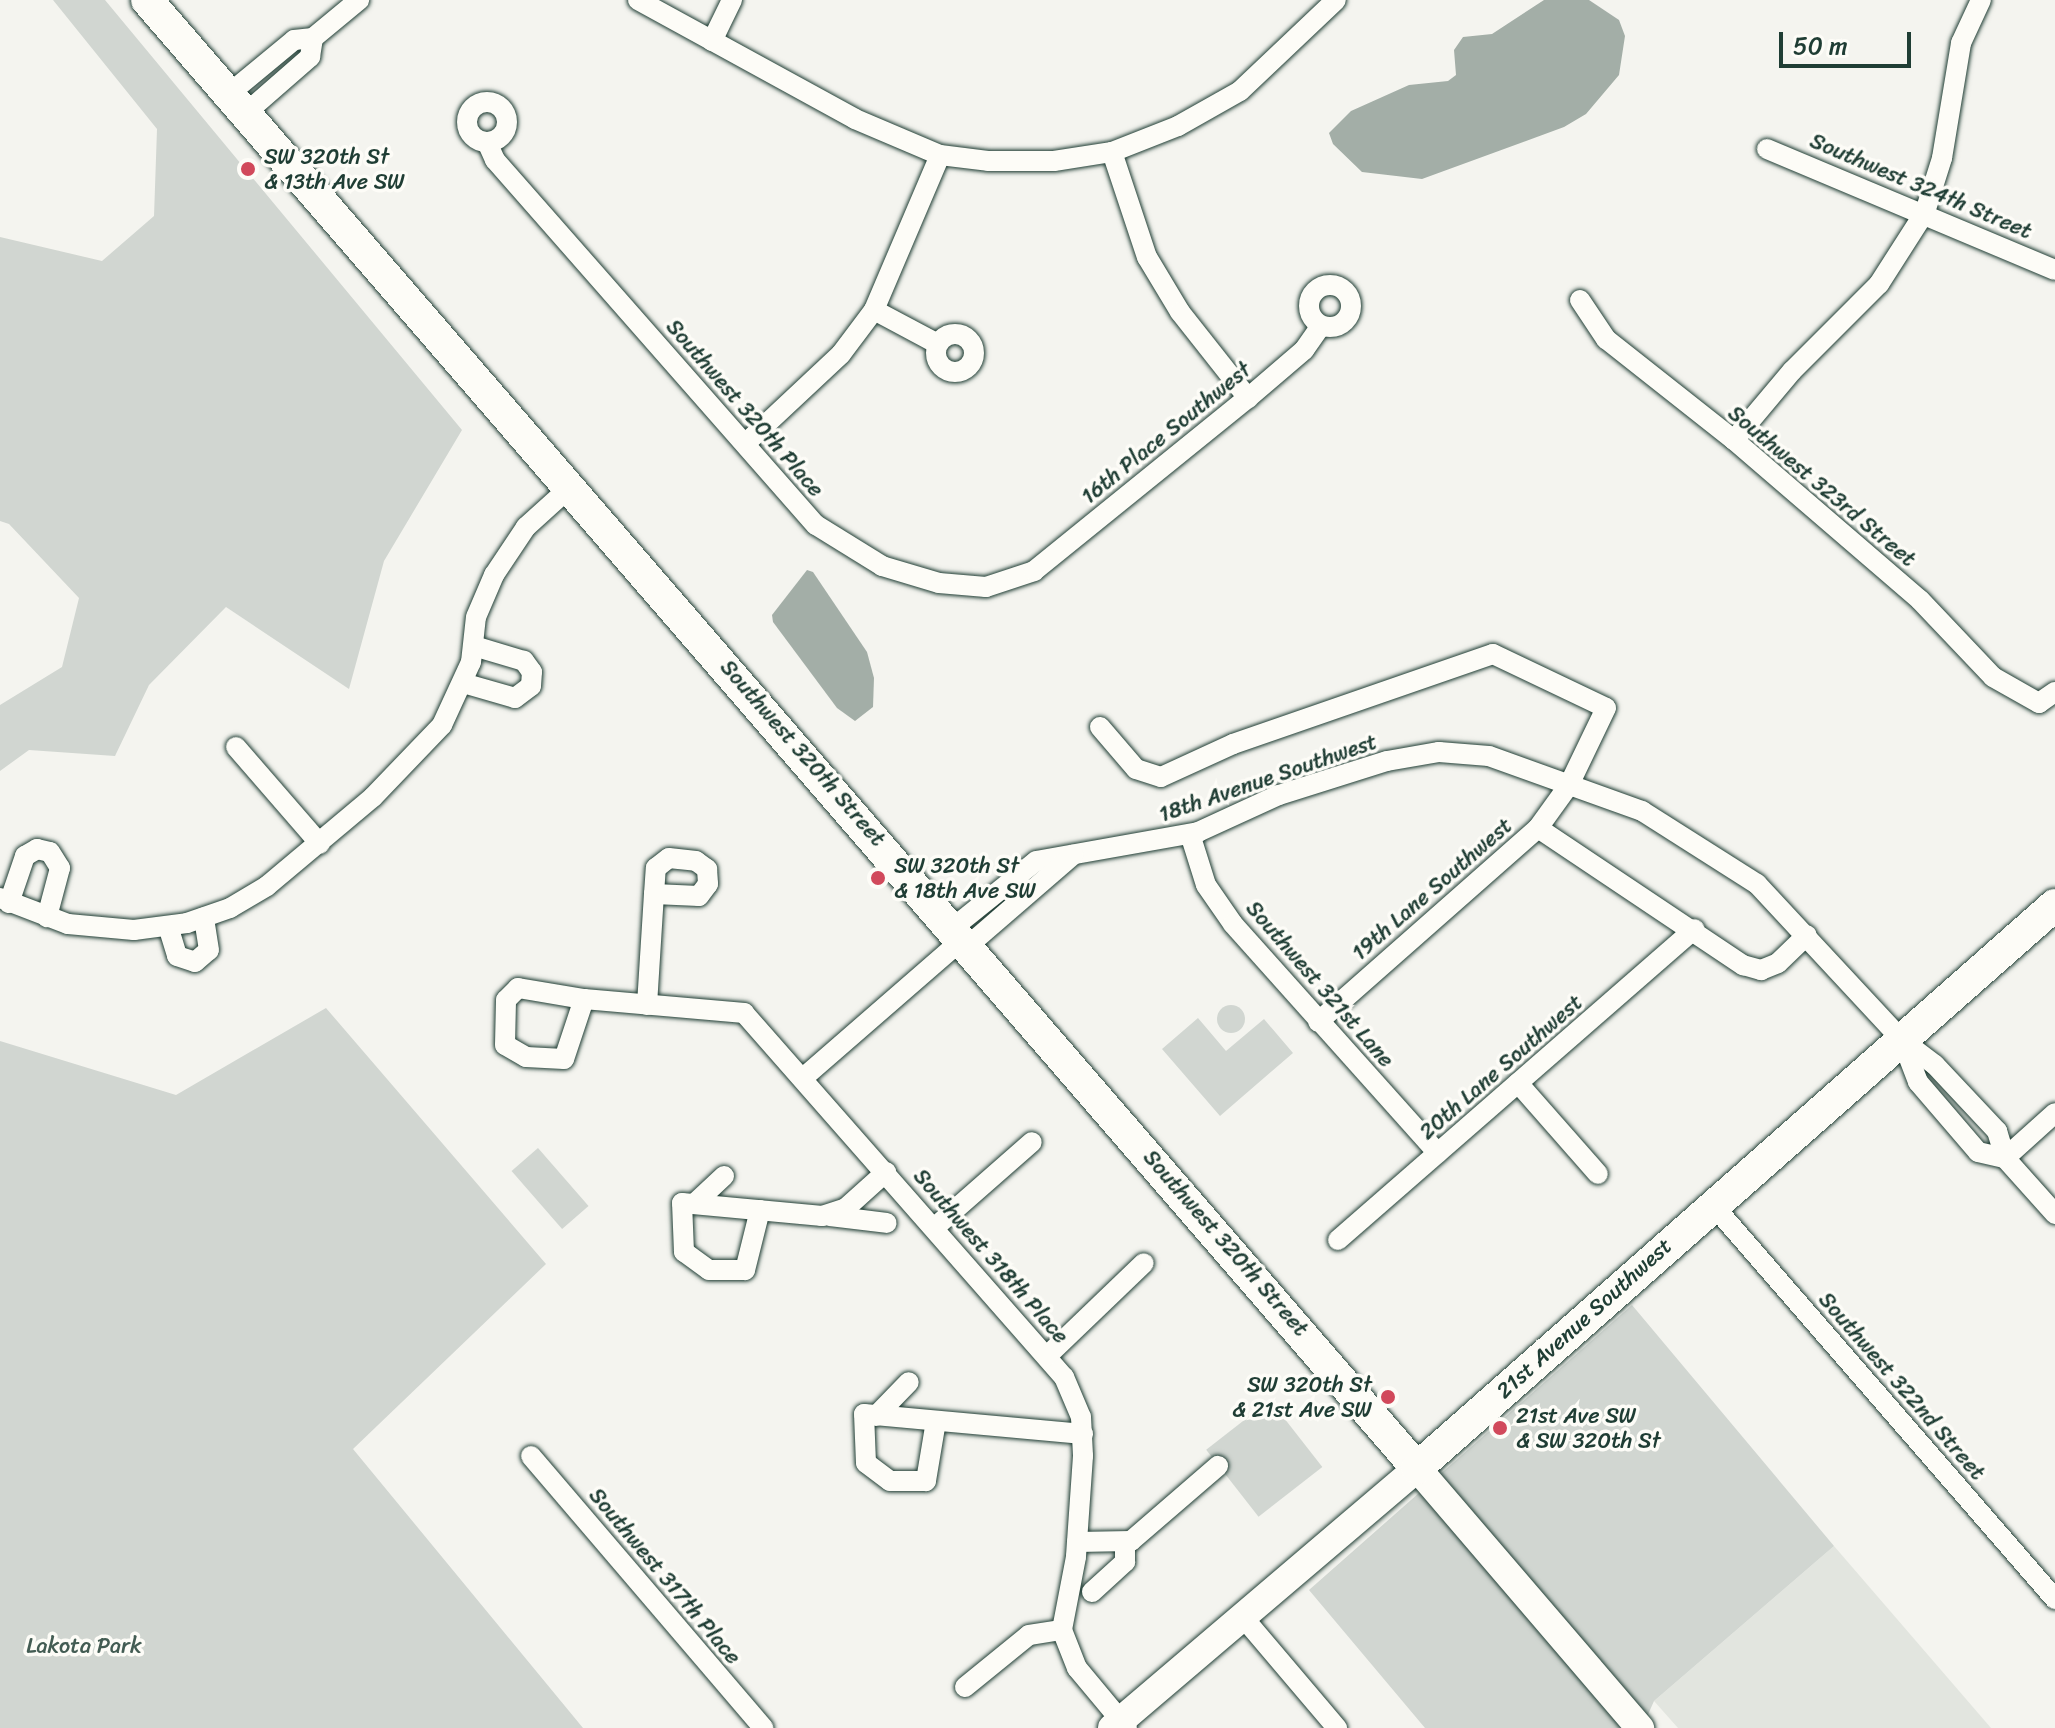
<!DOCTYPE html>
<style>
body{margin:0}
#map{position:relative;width:2055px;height:1728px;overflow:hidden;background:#f4f4ef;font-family:Sriracha,sans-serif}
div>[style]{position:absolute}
.built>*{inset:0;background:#e2e5df}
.green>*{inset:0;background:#d1d6d1;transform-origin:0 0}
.round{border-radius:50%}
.water>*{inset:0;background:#a3aea7}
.roads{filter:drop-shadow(0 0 2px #1f3d34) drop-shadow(0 0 2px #1f3d34)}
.minor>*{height:20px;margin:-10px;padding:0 10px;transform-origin:10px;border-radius:10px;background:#fdfcf7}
.minor>.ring{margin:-10px;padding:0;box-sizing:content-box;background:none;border:20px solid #fdfcf7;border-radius:50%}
.secondary>*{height:28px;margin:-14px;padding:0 14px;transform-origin:14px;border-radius:14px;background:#fdfcf7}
.primary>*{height:32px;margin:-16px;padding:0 16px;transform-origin:16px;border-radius:16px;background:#fdfcf7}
.dots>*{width:22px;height:22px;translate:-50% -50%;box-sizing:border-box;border:4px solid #fdfcf7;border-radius:50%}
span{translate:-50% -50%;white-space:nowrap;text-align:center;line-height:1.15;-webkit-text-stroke:7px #fdfcf7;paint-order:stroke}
.poi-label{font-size:22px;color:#1f3d34}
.left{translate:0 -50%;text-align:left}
.right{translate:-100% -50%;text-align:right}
.street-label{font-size:22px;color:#1f3d34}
.park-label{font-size:22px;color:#435c53}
.scale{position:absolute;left:1779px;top:32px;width:132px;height:36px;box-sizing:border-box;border:4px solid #1f3d34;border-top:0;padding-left:10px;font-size:24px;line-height:28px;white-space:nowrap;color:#1f3d34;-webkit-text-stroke:6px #fdfcf7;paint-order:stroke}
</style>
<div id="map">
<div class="built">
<div style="clip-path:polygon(1834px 1546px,1991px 1728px,1678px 1728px,1654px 1701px)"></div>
</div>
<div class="green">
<div style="clip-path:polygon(53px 0,105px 0,462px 430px,384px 561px,349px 689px,226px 607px,149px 685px,115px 756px,29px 750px,0 771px,0 705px,62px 667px,79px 598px,9px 524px,0 521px,0 237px,102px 261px,154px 216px,157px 129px)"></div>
<div class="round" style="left:1217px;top:1005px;width:28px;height:28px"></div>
<div style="clip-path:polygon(326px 1008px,546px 1264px,353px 1449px,583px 1728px,0 1728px,0 1041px,176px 1095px)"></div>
<div style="clip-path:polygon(1198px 1018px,1226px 1051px,1264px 1019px,1293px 1053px,1220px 1116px,1162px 1049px)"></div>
<div style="left:538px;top:1148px;width:77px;height:35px;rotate:49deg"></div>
<div style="clip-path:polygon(1632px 1305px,1834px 1546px,1654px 1701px,1642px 1728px,1425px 1728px,1309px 1590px)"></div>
<div style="left:1270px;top:1400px;width:85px;height:81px;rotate:52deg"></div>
</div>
<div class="water">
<div style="clip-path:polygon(1544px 0,1589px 0,1619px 20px,1625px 36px,1619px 75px,1586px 114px,1564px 127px,1422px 179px,1362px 172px,1333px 144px,1329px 133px,1351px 111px,1409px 85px,1448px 81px,1456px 75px,1454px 50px,1463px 37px,1492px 34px)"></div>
<div style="clip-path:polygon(807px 570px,813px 572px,867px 652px,874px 678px,873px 707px,855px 721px,837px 708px,773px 622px,772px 615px)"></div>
</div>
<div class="roads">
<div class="minor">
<div style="left:638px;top:0;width:247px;rotate:28.7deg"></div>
<div style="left:855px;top:119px;width:92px;rotate:23deg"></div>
<div style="left:940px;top:155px;width:48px;rotate:7.1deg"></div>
<div style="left:988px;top:161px;width:66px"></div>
<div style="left:1054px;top:161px;width:59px;rotate:-8.8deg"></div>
<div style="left:1112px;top:152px;width:71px;rotate:-21.5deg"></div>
<div style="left:1178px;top:126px;width:71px;rotate:-29.4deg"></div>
<div style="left:1240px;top:91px;width:132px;rotate:-43.5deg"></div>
<div style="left:712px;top:41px;width:46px;rotate:-64deg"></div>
<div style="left:230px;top:93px;width:83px;rotate:-39.6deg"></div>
<div style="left:294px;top:40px;width:19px;rotate:-6deg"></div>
<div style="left:313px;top:38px;width:60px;rotate:-39.6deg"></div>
<div class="ring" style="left:467px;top:102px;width:20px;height:20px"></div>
<div style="left:247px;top:112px;width:84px;rotate:-41.1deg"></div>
<div style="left:310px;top:57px;width:19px;rotate:-81deg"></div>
<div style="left:487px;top:142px;width:20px;rotate:66deg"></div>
<div style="left:495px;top:160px;width:486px;rotate:48.7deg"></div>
<div style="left:816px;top:525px;width:78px;rotate:31.8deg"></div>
<div style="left:882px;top:566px;width:59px;rotate:16.6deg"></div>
<div style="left:939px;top:583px;width:47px;rotate:4.9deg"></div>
<div style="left:986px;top:587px;width:51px;rotate:-18.4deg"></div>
<div style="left:1034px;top:571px;width:275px;rotate:-39deg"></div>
<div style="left:1248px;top:398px;width:74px;rotate:-40.6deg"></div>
<div style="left:1304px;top:350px;width:29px;rotate:-55deg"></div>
<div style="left:1767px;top:149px;width:312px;rotate:22.8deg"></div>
<div style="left:1112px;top:152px;width:111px;rotate:71.6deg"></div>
<div style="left:1147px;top:257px;width:64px;rotate:59deg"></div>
<div style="left:1180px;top:312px;width:110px;rotate:51.7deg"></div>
<div class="ring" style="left:1309px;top:285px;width:22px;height:22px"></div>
<div style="left:1580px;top:300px;width:47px;rotate:56.3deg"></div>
<div style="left:1606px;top:339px;width:163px;rotate:38.3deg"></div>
<div style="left:1734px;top:440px;width:245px;rotate:40.7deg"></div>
<div style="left:1920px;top:600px;width:106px;rotate:46.5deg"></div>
<div style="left:1993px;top:677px;width:53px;rotate:29.5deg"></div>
<div style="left:2039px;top:703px;width:19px;rotate:-35deg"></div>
<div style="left:874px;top:310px;width:72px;rotate:28deg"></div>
<div class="ring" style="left:936px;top:334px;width:18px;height:18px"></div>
<div style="left:1734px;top:440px;width:90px;rotate:-50deg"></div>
<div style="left:1792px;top:371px;width:123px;rotate:-45deg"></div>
<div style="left:1879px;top:284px;width:85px;rotate:-57.4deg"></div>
<div style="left:1925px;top:212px;width:57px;rotate:-72.5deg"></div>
<div style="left:1942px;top:158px;width:117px;rotate:-80.6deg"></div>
<div style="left:1961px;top:43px;width:47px;rotate:-65.1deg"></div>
<div style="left:746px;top:443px;width:130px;rotate:-43.1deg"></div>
<div style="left:841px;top:354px;width:55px;rotate:-53.1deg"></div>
<div style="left:874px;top:310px;width:168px;rotate:-66.9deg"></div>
<div style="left:463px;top:683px;width:54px;rotate:16.1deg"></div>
<div style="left:515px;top:698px;width:20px;rotate:-37deg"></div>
<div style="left:531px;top:686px;width:14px;rotate:-86deg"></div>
<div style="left:532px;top:672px;width:14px;rotate:-126deg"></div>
<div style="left:524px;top:661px;width:52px;rotate:-163.3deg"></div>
<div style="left:1100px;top:727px;width:55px;rotate:49.4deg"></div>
<div style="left:1136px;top:769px;width:26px;rotate:18deg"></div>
<div style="left:1161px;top:777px;width:79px;rotate:-24.6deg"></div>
<div style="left:1233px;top:744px;width:275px;rotate:-19.1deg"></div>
<div style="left:1493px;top:654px;width:125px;rotate:25.5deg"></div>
<div style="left:1606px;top:708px;width:85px;rotate:115.7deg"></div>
<div style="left:1569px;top:785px;width:53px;rotate:125.8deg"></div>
<div style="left:1538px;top:828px;width:293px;rotate:138.6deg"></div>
<div style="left:236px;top:747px;width:128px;rotate:49.1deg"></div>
<div style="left:1538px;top:828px;width:247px;rotate:33.8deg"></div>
<div style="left:1743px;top:965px;width:19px;rotate:16deg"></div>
<div style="left:1761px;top:970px;width:18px;rotate:-22deg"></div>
<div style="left:1778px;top:963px;width:40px;rotate:-44deg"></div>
<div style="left:1190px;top:834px;width:53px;rotate:72.6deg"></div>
<div style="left:1206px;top:885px;width:47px;rotate:55.3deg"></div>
<div style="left:1233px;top:924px;width:307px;rotate:48.2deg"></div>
<div style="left:0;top:898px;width:73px;rotate:20.9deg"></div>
<div style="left:68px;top:924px;width:66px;rotate:5.2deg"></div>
<div style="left:134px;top:930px;width:53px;rotate:-7.5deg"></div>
<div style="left:187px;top:923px;width:46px;rotate:-19.2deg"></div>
<div style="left:230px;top:908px;width:43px;rotate:-30.7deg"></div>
<div style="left:267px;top:886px;width:138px;rotate:-40deg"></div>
<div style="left:373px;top:797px;width:100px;rotate:-46.2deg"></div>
<div style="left:442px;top:725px;width:69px;rotate:-65.3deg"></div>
<div style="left:471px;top:662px;width:45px;rotate:-83.7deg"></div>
<div style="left:476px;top:617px;width:46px;rotate:-66.8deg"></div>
<div style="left:494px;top:575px;width:58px;rotate:-56.3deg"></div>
<div style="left:526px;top:527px;width:58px;rotate:-42.2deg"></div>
<div style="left:9px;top:903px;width:50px;rotate:-71.2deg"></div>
<div style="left:25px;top:856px;width:14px;rotate:-30deg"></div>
<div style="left:37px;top:849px;width:13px;rotate:13deg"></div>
<div style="left:50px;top:852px;width:19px;rotate:58deg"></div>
<div style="left:60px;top:868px;width:51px;rotate:104.9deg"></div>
<div style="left:168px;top:926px;width:31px;rotate:73deg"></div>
<div style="left:177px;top:956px;width:19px;rotate:18deg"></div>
<div style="left:195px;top:962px;width:18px;rotate:-41deg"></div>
<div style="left:209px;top:950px;width:33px;rotate:-99deg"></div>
<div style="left:954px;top:927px;width:105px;rotate:-38.8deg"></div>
<div style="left:1036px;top:861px;width:165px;rotate:-10.1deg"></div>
<div style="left:1198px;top:832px;width:89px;rotate:-24.6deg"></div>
<div style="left:1279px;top:795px;width:113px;rotate:-17.5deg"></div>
<div style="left:1387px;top:761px;width:53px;rotate:-9.8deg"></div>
<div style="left:1439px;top:752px;width:50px;rotate:4.6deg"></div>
<div style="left:1489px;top:756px;width:163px;rotate:19.8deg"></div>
<div style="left:1642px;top:811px;width:136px;rotate:32.4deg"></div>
<div style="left:1757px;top:884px;width:213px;rotate:47.1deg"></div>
<div style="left:1902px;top:1040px;width:41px;rotate:37.1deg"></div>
<div style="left:1935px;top:1065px;width:91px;rotate:46.8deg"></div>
<div style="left:1997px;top:1131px;width:28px;rotate:73deg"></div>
<div style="left:2005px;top:1158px;width:75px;rotate:48.2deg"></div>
<div style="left:969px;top:945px;width:138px;rotate:-40.9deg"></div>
<div style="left:584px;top:999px;width:63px;rotate:108.4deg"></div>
<div style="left:564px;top:1059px;width:38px;rotate:-177deg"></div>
<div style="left:526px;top:1057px;width:24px;rotate:-150deg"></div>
<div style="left:505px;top:1045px;width:45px;rotate:-88.7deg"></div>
<div style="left:506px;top:1000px;width:17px;rotate:-45deg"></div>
<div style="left:518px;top:988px;width:67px;rotate:9.5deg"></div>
<div style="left:584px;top:999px;width:161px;rotate:5deg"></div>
<div style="left:744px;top:1013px;width:485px;rotate:48.7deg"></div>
<div style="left:1064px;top:1377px;width:43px;rotate:67deg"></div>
<div style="left:1081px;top:1417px;width:39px;rotate:87deg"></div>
<div style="left:1083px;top:1456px;width:101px;rotate:94deg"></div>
<div style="left:1076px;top:1557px;width:74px;rotate:100.9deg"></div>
<div style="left:1062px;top:1630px;width:41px;rotate:68.5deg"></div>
<div style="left:1077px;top:1668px;width:78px;rotate:50.2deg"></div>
<div style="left:647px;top:1005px;width:111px;rotate:-86.4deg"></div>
<div style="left:654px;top:894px;width:26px;rotate:-86deg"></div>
<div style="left:656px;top:868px;width:16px;rotate:-38deg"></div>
<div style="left:669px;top:858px;width:27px;rotate:6deg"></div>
<div style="left:696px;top:861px;width:14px;rotate:36deg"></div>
<div style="left:707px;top:869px;width:15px;rotate:86deg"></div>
<div style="left:708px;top:884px;width:15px;rotate:127deg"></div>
<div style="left:699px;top:896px;width:45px;rotate:-177.5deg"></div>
<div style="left:1902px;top:1040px;width:45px;rotate:69.1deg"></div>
<div style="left:1918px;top:1082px;width:92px;rotate:49.4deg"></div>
<div style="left:1978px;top:1152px;width:28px;rotate:13deg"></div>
<div style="left:803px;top:1078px;width:213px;rotate:-41deg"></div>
<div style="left:1518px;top:1083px;width:121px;rotate:48.7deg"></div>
<div style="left:2005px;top:1158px;width:67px;rotate:-42deg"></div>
<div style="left:694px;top:1204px;width:41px;rotate:-43deg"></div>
<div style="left:1713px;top:1205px;width:522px;rotate:49.04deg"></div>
<div style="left:760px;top:1210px;width:62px;rotate:104deg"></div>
<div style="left:745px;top:1270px;width:36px;rotate:180deg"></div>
<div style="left:709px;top:1270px;width:31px;rotate:-144deg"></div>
<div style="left:684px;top:1252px;width:49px;rotate:-92.3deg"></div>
<div style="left:682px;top:1203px;width:141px;rotate:5.3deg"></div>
<div style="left:822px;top:1216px;width:25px;rotate:-18deg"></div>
<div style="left:846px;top:1208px;width:54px;rotate:-42deg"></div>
<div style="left:830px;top:1216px;width:57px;rotate:7deg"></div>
<div style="left:934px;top:1228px;width:130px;rotate:-41.3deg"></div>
<div style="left:1338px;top:1240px;width:473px;rotate:-41.1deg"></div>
<div style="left:1047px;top:1356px;width:134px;rotate:-43.8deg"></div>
<div style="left:876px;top:1416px;width:47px;rotate:-45.9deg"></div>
<div style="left:936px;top:1421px;width:61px;rotate:99.5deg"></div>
<div style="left:926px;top:1481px;width:36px;rotate:180deg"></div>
<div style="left:890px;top:1481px;width:30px;rotate:-143deg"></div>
<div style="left:866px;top:1463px;width:49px;rotate:-92.3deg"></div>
<div style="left:864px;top:1414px;width:220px;rotate:5.2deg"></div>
<div style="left:531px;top:1456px;width:358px;rotate:49.5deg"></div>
<div style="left:1077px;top:1542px;width:54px;rotate:-1.1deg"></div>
<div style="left:1131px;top:1541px;width:115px;rotate:-40.8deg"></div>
<div style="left:1092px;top:1592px;width:45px;rotate:-42.3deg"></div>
<div style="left:1125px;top:1562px;width:19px;rotate:-90deg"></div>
<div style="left:1242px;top:1616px;width:147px;rotate:49.7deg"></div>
<div style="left:965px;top:1687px;width:82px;rotate:-39.1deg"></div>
<div style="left:1029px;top:1635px;width:33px;rotate:-9deg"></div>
</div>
<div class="secondary">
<div style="left:1112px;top:1728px;width:401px;rotate:-40.4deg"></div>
<div style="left:1417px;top:1468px;width:343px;rotate:49.4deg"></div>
</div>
<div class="primary">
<div style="left:147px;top:0;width:1941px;rotate:49.14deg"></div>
<div style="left:1417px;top:1468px;width:851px;rotate:-41.43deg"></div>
</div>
</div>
<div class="dots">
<div style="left:248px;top:169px;background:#d1495b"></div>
<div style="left:878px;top:878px;background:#d1495b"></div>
<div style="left:1388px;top:1397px;background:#d1495b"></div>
<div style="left:1500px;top:1428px;background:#d1495b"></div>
</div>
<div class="poi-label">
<span class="left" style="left:264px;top:169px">SW 320th St<br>&amp; 13th Ave SW</span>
<span class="left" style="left:894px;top:878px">SW 320th St<br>&amp; 18th Ave SW</span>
<span class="right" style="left:1372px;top:1397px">SW 320th St<br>&amp; 21st Ave SW</span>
<span class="left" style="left:1516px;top:1428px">21st Ave SW<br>&amp; SW 320th St</span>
</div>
<div class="street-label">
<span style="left:1921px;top:186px;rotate:23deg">Southwest 324th Street</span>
<span style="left:745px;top:408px;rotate:49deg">Southwest 320th Place</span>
<span style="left:1166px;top:433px;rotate:-39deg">16th Place Southwest</span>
<span style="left:1822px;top:486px;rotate:40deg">Southwest 323rd Street</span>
<span style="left:803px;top:753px;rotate:49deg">Southwest 320th Street</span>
<span style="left:1268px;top:778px;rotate:-19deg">18th Avenue Southwest</span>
<span style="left:1432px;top:889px;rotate:-41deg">19th Lane Southwest</span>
<span style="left:1320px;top:984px;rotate:49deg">Southwest 321st Lane</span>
<span style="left:1501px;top:1067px;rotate:-41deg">20th Lane Southwest</span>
<span style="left:1226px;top:1243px;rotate:49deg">Southwest 320th Street</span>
<span style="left:991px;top:1256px;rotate:49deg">Southwest 318th Place</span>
<span style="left:1584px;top:1318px;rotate:-42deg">21st Avenue Southwest</span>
<span style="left:1902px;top:1386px;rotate:49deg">Southwest 322nd Street</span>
<span style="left:665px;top:1576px;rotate:50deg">Southwest 317th Place</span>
</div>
<div class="park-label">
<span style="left:84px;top:1646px">Lakota Park</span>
</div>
<div class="scale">50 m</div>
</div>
